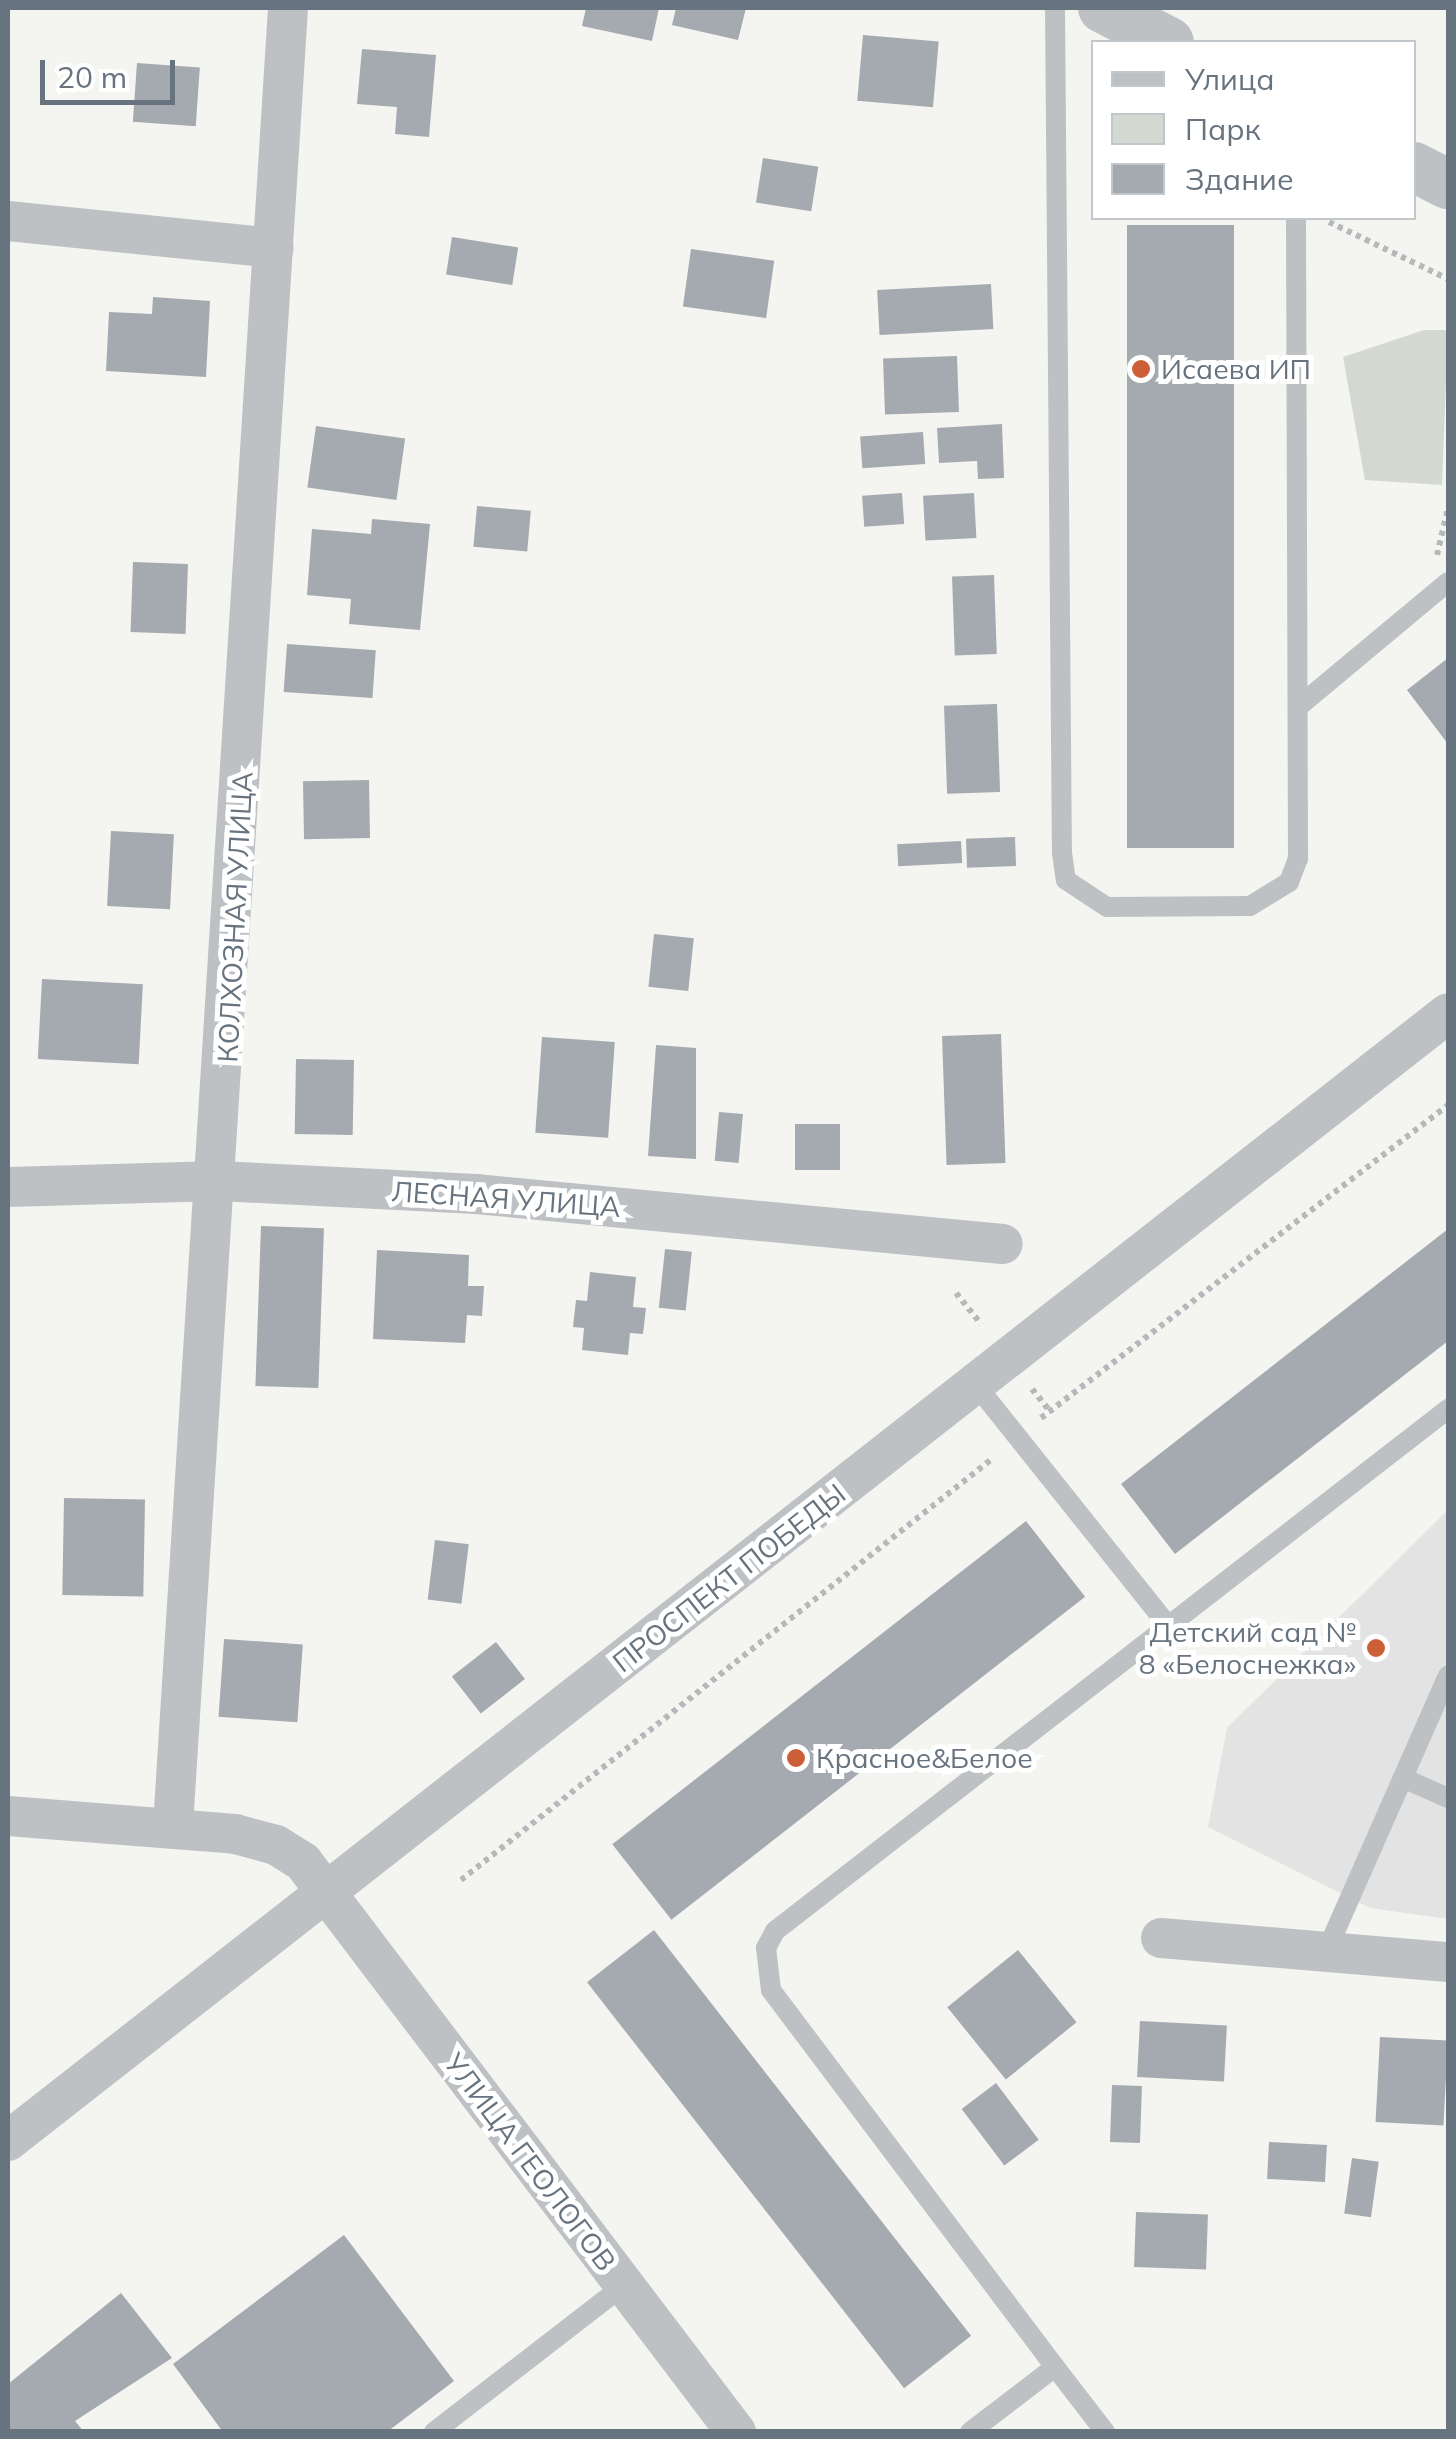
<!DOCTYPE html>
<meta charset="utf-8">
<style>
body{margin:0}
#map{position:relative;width:1456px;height:2439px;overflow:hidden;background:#f4f4f1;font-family:Mulish,sans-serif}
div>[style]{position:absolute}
.built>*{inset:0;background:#e2e3e2}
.green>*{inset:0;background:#d3d9d1}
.building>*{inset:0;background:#a4aaaf;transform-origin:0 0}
.path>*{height:6px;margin-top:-3px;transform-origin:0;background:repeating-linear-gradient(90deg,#b6b9bb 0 5px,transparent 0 10px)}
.service>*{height:20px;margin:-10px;padding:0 10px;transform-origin:10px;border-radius:10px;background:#bec1c4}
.minor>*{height:40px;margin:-20px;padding:0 20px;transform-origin:20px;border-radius:20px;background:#bec1c4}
.tertiary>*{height:50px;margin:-25px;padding:0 25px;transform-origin:25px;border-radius:25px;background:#bec1c4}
.dots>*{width:28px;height:28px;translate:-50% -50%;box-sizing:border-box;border:5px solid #fff;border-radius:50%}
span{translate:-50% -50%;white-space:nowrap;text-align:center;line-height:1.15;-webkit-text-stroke:10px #fff;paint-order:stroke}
.poi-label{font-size:28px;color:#67737e}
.left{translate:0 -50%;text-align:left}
.right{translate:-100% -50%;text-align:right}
.street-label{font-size:28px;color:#67737e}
.frame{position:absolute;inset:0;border:10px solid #67737e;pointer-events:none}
.legend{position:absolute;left:1091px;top:40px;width:325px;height:180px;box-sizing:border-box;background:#fff;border:2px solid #c2c7cb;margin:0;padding:12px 18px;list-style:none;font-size:30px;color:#67737e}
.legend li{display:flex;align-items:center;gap:20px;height:50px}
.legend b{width:50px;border:2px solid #c2c7cb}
.scale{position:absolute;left:40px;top:60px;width:135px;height:45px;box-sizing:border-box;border:5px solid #67737e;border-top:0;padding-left:12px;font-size:30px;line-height:35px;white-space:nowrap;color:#67737e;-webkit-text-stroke:8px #fff;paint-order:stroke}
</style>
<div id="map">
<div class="built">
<div style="clip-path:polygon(1448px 1510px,1448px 1919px,1370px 1908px,1208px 1827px,1227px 1728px)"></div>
</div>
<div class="green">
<div style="clip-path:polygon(1424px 330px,1448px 330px,1442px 485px,1365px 480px,1343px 357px)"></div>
</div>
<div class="building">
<div style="clip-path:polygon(586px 8px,659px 8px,652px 41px,582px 26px)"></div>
<div style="clip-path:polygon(676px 8px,746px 8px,738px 40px,672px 25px)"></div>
<div style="left:863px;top:35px;width:76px;height:66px;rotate:5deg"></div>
<div style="clip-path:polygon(362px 49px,436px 55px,429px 137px,395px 134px,397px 107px,357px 104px)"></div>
<div style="left:137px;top:63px;width:63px;height:59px;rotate:4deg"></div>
<div style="left:763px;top:158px;width:56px;height:45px;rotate:9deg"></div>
<div style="left:1234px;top:225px;width:623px;height:107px;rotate:90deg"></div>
<div style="left:452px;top:237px;width:67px;height:38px;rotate:9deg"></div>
<div style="left:691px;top:249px;width:84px;height:58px;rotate:8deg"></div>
<div style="left:991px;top:284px;width:45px;height:114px;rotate:87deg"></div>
<div style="clip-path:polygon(153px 297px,210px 301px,206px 377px,106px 371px,109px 312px,152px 314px)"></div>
<div style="left:957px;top:356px;width:56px;height:74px;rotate:88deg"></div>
<div style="clip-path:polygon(1002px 424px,1004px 478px,978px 479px,977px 461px,939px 463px,937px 428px)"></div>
<div style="left:316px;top:426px;width:90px;height:62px;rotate:8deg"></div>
<div style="left:923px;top:432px;width:32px;height:63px;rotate:86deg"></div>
<div style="left:902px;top:493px;width:31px;height:40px;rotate:86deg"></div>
<div style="left:974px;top:493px;width:45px;height:51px;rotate:87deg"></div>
<div style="left:477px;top:506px;width:54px;height:41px;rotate:5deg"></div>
<div style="clip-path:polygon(372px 519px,430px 524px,420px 630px,349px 624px,351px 599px,307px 595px,312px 529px,371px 534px)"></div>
<div style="left:133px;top:562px;width:55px;height:70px;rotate:2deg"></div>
<div style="left:994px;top:575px;width:79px;height:42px;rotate:88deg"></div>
<div style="left:287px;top:644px;width:89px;height:48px;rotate:4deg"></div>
<div style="clip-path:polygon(1448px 658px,1448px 744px,1407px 690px)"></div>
<div style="left:997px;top:704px;width:88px;height:53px;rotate:88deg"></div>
<div style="left:369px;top:780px;width:58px;height:66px;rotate:89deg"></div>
<div style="left:111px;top:831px;width:63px;height:75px;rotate:3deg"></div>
<div style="left:1015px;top:837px;width:29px;height:49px;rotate:88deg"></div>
<div style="left:961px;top:841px;width:22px;height:64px;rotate:87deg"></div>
<div style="left:654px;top:934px;width:40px;height:53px;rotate:6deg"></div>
<div style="left:42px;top:979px;width:101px;height:80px;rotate:3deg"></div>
<div style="left:1001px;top:1034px;width:129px;height:59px;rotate:88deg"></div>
<div style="left:542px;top:1037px;width:73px;height:96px;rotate:4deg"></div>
<div style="clip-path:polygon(656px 1045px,696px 1048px,696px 1159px,648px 1156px)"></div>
<div style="left:296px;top:1059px;width:58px;height:75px;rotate:1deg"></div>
<div style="left:719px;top:1112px;width:24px;height:49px;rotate:5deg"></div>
<div style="left:795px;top:1124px;width:45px;height:46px"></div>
<div style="left:261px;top:1226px;width:63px;height:160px;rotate:2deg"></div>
<div style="clip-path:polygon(1448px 1229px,1448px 1341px,1175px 1554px,1121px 1484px)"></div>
<div style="left:665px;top:1249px;width:27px;height:59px;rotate:6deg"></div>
<div style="clip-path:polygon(377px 1250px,469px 1255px,468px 1286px,484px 1286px,482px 1316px,467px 1315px,465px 1343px,373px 1339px)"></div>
<div style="clip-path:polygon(590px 1272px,636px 1277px,633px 1307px,646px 1308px,643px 1334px,630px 1333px,628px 1355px,582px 1350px,584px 1328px,573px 1327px,576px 1300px,587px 1301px)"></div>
<div style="left:64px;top:1498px;width:81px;height:97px;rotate:1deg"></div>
<div style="left:1026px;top:1521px;width:96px;height:525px;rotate:52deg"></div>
<div style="left:435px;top:1540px;width:34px;height:60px;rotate:7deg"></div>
<div style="left:224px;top:1639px;width:79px;height:78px;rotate:4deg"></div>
<div style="left:496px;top:1642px;width:47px;height:56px;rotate:52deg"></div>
<div style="left:654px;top:1930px;width:515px;height:85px;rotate:52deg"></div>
<div style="left:1018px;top:1950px;width:93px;height:91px;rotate:51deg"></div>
<div style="left:1140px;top:2021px;width:87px;height:56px;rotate:3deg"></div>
<div style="left:1380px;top:2037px;width:68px;height:85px;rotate:3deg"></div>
<div style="left:996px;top:2083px;width:71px;height:43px;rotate:53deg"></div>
<div style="left:1112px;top:2085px;width:30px;height:57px;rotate:2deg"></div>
<div style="left:1269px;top:2142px;width:58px;height:37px;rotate:3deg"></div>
<div style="left:1352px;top:2158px;width:27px;height:56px;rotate:8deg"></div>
<div style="left:1136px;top:2212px;width:72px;height:55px;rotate:2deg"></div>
<div style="clip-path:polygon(344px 2235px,454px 2381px,387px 2432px,223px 2432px,173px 2364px)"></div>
<div style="clip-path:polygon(121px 2293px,172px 2358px,75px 2421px,84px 2432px,8px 2432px,8px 2384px)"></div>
</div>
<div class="path">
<div style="left:1329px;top:222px;width:132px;rotate:25.6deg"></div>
<div style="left:1437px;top:555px;width:48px;rotate:-76.8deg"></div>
<div style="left:956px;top:1293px;width:40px;rotate:51deg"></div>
<div style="left:1032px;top:1389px;width:28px;rotate:51deg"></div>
<div style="left:1041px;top:1418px;width:513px;rotate:-37.56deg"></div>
<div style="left:461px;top:1880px;width:679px;rotate:-38.42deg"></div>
</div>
<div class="service">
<div style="left:1055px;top:8px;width:845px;rotate:89.53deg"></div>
<div style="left:1062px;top:853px;width:27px;rotate:82deg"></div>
<div style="left:1066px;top:880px;width:49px;rotate:33.4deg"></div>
<div style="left:1107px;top:907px;width:143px;rotate:-0.4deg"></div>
<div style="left:1250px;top:906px;width:46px;rotate:-31.6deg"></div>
<div style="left:1289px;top:882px;width:25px;rotate:-69deg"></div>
<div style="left:1298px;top:859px;width:641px;rotate:-90.18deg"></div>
<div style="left:1298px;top:707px;width:195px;rotate:-39.8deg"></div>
<div style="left:976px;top:1385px;width:311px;rotate:51.4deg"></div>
<div style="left:1403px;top:1778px;width:49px;rotate:24deg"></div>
<div style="left:1326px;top:1952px;width:302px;rotate:-66.2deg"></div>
<div style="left:1055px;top:2367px;width:82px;rotate:52.4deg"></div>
<div style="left:434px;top:2432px;width:239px;rotate:-37.7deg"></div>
<div style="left:970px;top:2432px;width:107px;rotate:-37.4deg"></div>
<div style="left:1055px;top:2367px;width:472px;rotate:-127deg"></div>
<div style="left:771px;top:1990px;width:42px;rotate:-96.8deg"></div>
<div style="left:766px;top:1948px;width:19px;rotate:-62deg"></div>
<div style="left:775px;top:1931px;width:852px;rotate:-37.8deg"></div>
</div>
<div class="minor">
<div style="left:8px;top:221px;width:267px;rotate:5.8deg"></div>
<div style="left:8px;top:1187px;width:211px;rotate:-1.6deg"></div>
<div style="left:219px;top:1181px;width:257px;rotate:2.9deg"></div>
<div style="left:476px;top:1194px;width:529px;rotate:5.42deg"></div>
<div style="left:8px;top:1816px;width:228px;rotate:4.5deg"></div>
<div style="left:235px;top:1834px;width:42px;rotate:15deg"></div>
<div style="left:276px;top:1845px;width:32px;rotate:32deg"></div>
<div style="left:303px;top:1862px;width:716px;rotate:52.78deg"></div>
<div style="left:173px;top:1826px;width:1822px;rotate:-86.38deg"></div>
<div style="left:1161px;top:1938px;width:288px;rotate:4.8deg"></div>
<div style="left:8px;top:2141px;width:1829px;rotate:-38.07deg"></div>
</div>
<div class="tertiary">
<div style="left:1103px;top:8px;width:74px;rotate:27.3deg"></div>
<div style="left:1414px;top:167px;width:38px;rotate:27deg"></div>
</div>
<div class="dots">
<div style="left:1141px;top:369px;background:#cd5f38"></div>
<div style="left:1376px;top:1648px;background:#cd5f38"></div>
<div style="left:796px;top:1758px;background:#cd5f38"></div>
</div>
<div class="poi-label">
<span class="left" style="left:1161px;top:369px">Исаева ИП</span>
<span class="right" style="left:1356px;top:1648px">Детский сад №<br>8 «Белоснежка»</span>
<span class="left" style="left:816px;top:1758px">Красное&amp;Белое</span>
</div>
<div class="street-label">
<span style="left:235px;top:917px;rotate:-87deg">КОЛХОЗНАЯ УЛИЦА</span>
<span style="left:506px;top:1199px;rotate:4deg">ЛЕСНАЯ УЛИЦА</span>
<span style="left:729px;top:1578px;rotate:-38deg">ПРОСПЕКТ ПОБЕДЫ</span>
<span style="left:530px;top:2162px;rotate:53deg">УЛИЦА ГЕОЛОГОВ</span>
</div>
<div class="frame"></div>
<ul class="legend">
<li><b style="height:12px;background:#bec1c4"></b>Улица</li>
<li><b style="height:28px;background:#d3d9d1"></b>Парк</li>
<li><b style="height:28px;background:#a4aaaf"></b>Здание</li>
</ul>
<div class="scale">20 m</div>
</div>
